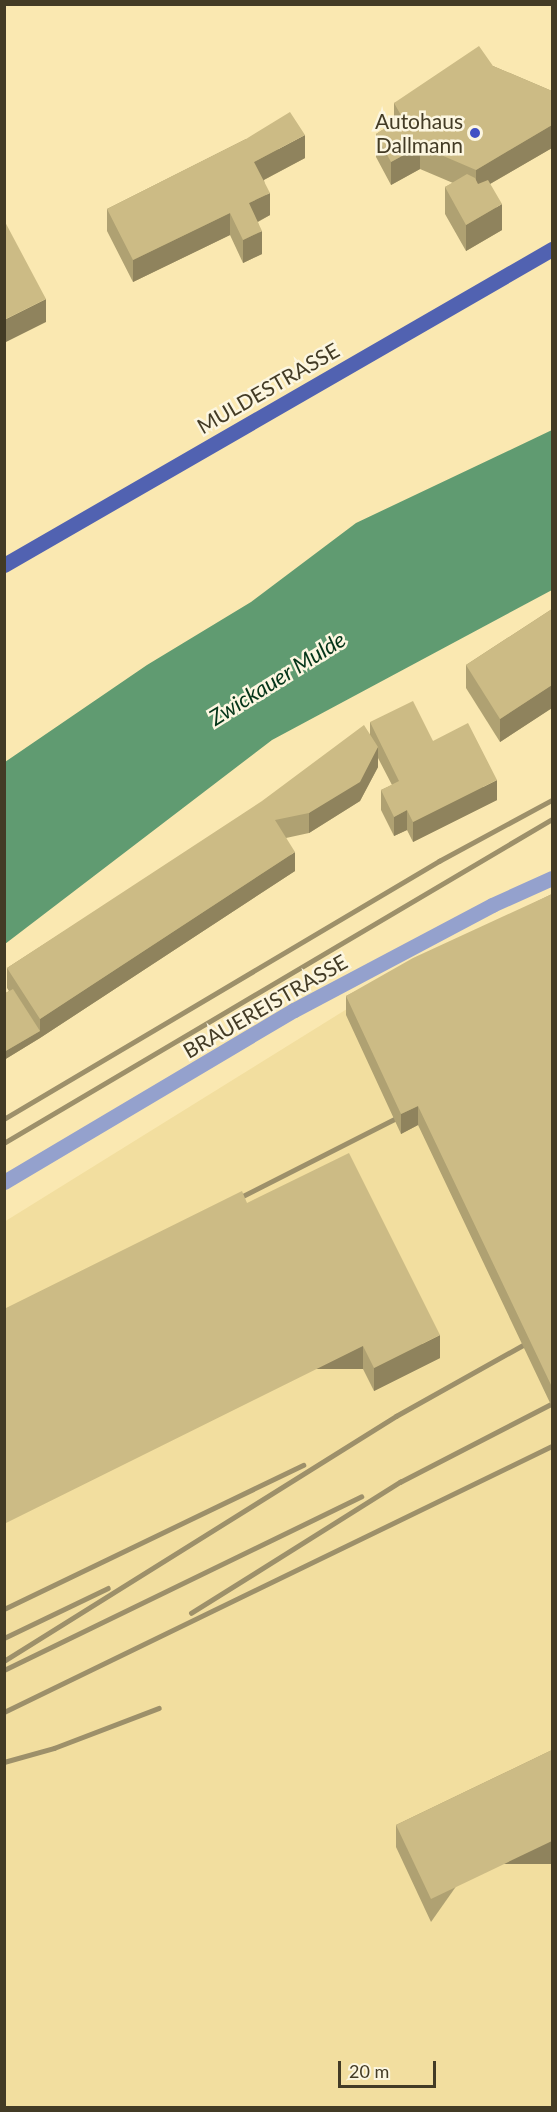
<!DOCTYPE html>
<style>
body{margin:0}
#map{position:relative;width:557px;height:2112px;overflow:hidden;background:#fae8b1;font-family:Lato,sans-serif}
div>[style]{position:absolute}
.built>*{inset:0;background:#f2de9f}
.water>*{inset:0;background:#609b71}
.minor>*{height:15px;margin:-7.5px;padding:0 7.5px;transform-origin:7.5px;border-radius:7.5px;background:#94a1cd}
.major>*{height:15px;margin:-7.5px;padding:0 7.5px;transform-origin:7.5px;border-radius:7.5px;background:#5162b1}
.rail>*{height:4.5px;margin:-2.25px;padding:0 2.25px;transform-origin:2.25px;border-radius:2.25px;background:#9d906a}
.wall>*{inset:0;background:#afa172}
.shaded-wall>*{inset:0;background:#8f835d;transform-origin:0 0}
.building>*{inset:0;background:#ccbb85}
.dots>*{width:16px;height:16px;translate:-50% -50%;box-sizing:border-box;border:3px solid #fcf6e0;border-radius:50%}
span{translate:-50% -50%;white-space:nowrap;text-align:center;line-height:1.15;-webkit-text-stroke:5px #fcf6e0;paint-order:stroke}
.poi-label{font-size:21px;color:#433b25}
.right{translate:-100% -50%;text-align:right}
.street-label{font-size:21px;color:#433b25}
.water-label{font-size:22px;color:#033418;font-style:italic}
.frame{position:absolute;inset:0;border:6px solid #433b25;pointer-events:none}
.scale{position:absolute;left:338px;top:2061px;width:98px;height:27px;box-sizing:border-box;border:3px solid #433b25;border-top:0;padding-left:8px;font-size:18px;line-height:21px;white-space:nowrap;color:#433b25;-webkit-text-stroke:4px #fcf6e0;paint-order:stroke}
</style>
<div id="map">
<div class="built">
<div style="clip-path:polygon(552px 908px,552px 2107px,5px 2107px,4px 1222px,392px 981px)"></div>
</div>
<div class="water">
<div style="clip-path:polygon(552px 430px,552px 590px,272px 740px,5px 944px,5px 762px,147px 665px,251px 602px,356px 523px)"></div>
</div>
<div class="minor">
<div style="left:4px;top:1182px;width:337px;rotate:-30.7deg"></div>
<div style="left:294px;top:1010px;width:224px;rotate:-27.9deg"></div>
<div style="left:492px;top:905px;width:66px;rotate:-24.2deg"></div>
</div>
<div class="major">
<div style="left:4px;top:565px;width:633px;rotate:-29.97deg"></div>
</div>
<div class="rail">
<div style="left:4px;top:1119px;width:506px;rotate:-30.67deg"></div>
<div style="left:439px;top:861px;width:128px;rotate:-28.4deg"></div>
<div style="left:4px;top:1143px;width:637px;rotate:-30.59deg"></div>
<div style="left:229px;top:1203px;width:201px;rotate:-26.9deg"></div>
<div style="left:4px;top:1609px;width:332px;rotate:-25.7deg"></div>
<div style="left:191px;top:1613px;width:247px;rotate:-32.1deg"></div>
<div style="left:400px;top:1482px;width:170px;rotate:-27.3deg"></div>
<div style="left:4px;top:1638px;width:115px;rotate:-25.7deg"></div>
<div style="left:4px;top:1661px;width:462px;rotate:-32deg"></div>
<div style="left:396px;top:1416px;width:145px;rotate:-29.2deg"></div>
<div style="left:4px;top:1670px;width:397px;rotate:-25.9deg"></div>
<div style="left:4px;top:1712px;width:609px;rotate:-25.89deg"></div>
<div style="left:4px;top:1762px;width:52px;rotate:-15.6deg"></div>
<div style="left:54px;top:1748px;width:112px;rotate:-20.9deg"></div>
</div>
<div class="wall">
<div style="clip-path:polygon(493px 66px,552px 91px,552px 148px,490px 184px,502px 230px,466px 251px,445px 214px,445px 187px,453px 183px,420px 169px,391px 185px,376px 157px,376px 134px,394px 123px,394px 103px)"></div>
<div style="clip-path:polygon(246px 139px,305px 158px,264px 180px,270px 215px,258px 222px,262px 254px,243px 263px,230px 235px,133px 282px,107px 231px,107px 209px)"></div>
<div style="clip-path:polygon(552px 609px,552px 708px,500px 742px,466px 688px,466px 665px)"></div>
<div style="clip-path:polygon(370px 722px,433px 741px,497px 800px,413px 842px,407px 830px,394px 836px,381px 810px,381px 790px,392px 785px,378px 758px,378px 767px,360px 801px,309px 833px,286px 838px,295px 871px,40px 1038px,4px 1060px,4px 994px,9px 991px,7px 988px,7px 968px,370px 735px)"></div>
<div style="clip-path:polygon(552px 894px,552px 1407px,418px 1125px,401px 1134px,346px 1015px,346px 996px)"></div>
<div style="clip-path:polygon(247px 1203px,440px 1358px,374px 1391px,363px 1369px)"></div>
<div style="clip-path:polygon(552px 1750px,431px 1922px,396px 1847px,396px 1825px)"></div>
</div>
<div class="shaded-wall">
<div style="clip-path:polygon(552px 125px,552px 148px,476px 192px,476px 170px)"></div>
<div style="clip-path:polygon(305px 135px,305px 158px,254px 185px,254px 162px)"></div>
<div style="clip-path:polygon(420px 146px,420px 169px,391px 185px,391px 162px)"></div>
<div style="clip-path:polygon(270px 193px,270px 215px,249px 226px,249px 203px)"></div>
<div style="clip-path:polygon(502px 204px,502px 230px,466px 251px,466px 225px)"></div>
<div style="clip-path:polygon(230px 213px,230px 235px,133px 282px,133px 260px)"></div>
<div style="clip-path:polygon(262px 231px,262px 254px,243px 263px,243px 240px)"></div>
<div style="clip-path:polygon(46px 299px,46px 322px,4px 343px,4px 320px)"></div>
<div style="clip-path:polygon(552px 685px,552px 708px,500px 742px,500px 719px)"></div>
<div style="clip-path:polygon(378px 747px,378px 767px,360px 801px,309px 833px,309px 813px)"></div>
<div style="clip-path:polygon(497px 780px,497px 800px,413px 842px,413px 822px)"></div>
<div style="clip-path:polygon(407px 810px,407px 830px,394px 836px,394px 817px)"></div>
<div style="clip-path:polygon(295px 852px,295px 871px,40px 1038px,4px 1060px,4px 1052px,40px 1031px,40px 1019px)"></div>
<div style="clip-path:polygon(418px 1106px,418px 1125px,401px 1134px,401px 1114px)"></div>
<div style="clip-path:polygon(440px 1335px,440px 1358px,374px 1391px,374px 1368px)"></div>
<div style="left:363px;top:1346px;width:23px;height:401px;rotate:90deg"></div>
<div style="left:552px;top:1841px;width:23px;height:134px;rotate:90deg"></div>
</div>
<div class="building">
<div style="clip-path:polygon(479px 46px,493px 66px,552px 91px,552px 125px,476px 170px,420px 146px,391px 162px,376px 134px,402px 117px,394px 103px)"></div>
<div style="clip-path:polygon(290px 112px,305px 135px,254px 162px,270px 193px,249px 203px,262px 231px,243px 240px,230px 213px,133px 260px,107px 209px,246px 139px)"></div>
<div style="clip-path:polygon(467px 174px,475px 178px,478px 184px,488px 180px,502px 204px,466px 225px,445px 187px)"></div>
<div style="clip-path:polygon(4px 220px,46px 299px,4px 320px)"></div>
<div style="clip-path:polygon(552px 609px,552px 685px,500px 719px,466px 665px)"></div>
<div style="clip-path:polygon(413px 701px,433px 741px,468px 723px,497px 780px,413px 822px,407px 810px,394px 817px,381px 790px,399px 781px,370px 722px)"></div>
<div style="clip-path:polygon(364px 725px,378px 747px,360px 782px,309px 813px,275px 820px,295px 852px,40px 1019px,7px 968px,262px 801px)"></div>
<div style="clip-path:polygon(552px 894px,552px 1387px,418px 1106px,401px 1114px,346px 996px,413px 958px)"></div>
<div style="clip-path:polygon(13px 989px,40px 1031px,4px 1052px,4px 994px)"></div>
<div style="clip-path:polygon(349px 1153px,440px 1335px,374px 1368px,363px 1346px,4px 1524px,4px 1309px,242px 1191px,247px 1203px)"></div>
<div style="clip-path:polygon(552px 1750px,552px 1841px,431px 1899px,396px 1825px)"></div>
</div>
<div class="dots">
<div style="left:475px;top:133px;background:#4150c4"></div>
</div>
<div class="poi-label">
<span class="right" style="left:463px;top:133px">Autohaus<br>Dallmann</span>
</div>
<div class="street-label">
<span style="left:268px;top:388px;rotate:-30deg">MULDESTRASSE</span>
<span style="left:265px;top:1006px;rotate:-30deg">BRAUEREISTRASSE</span>
</div>
<div class="water-label">
<span style="left:277px;top:678px;rotate:-32deg">Zwickauer Mulde</span>
</div>
<div class="frame"></div>
<div class="scale">20 m</div>
</div>
